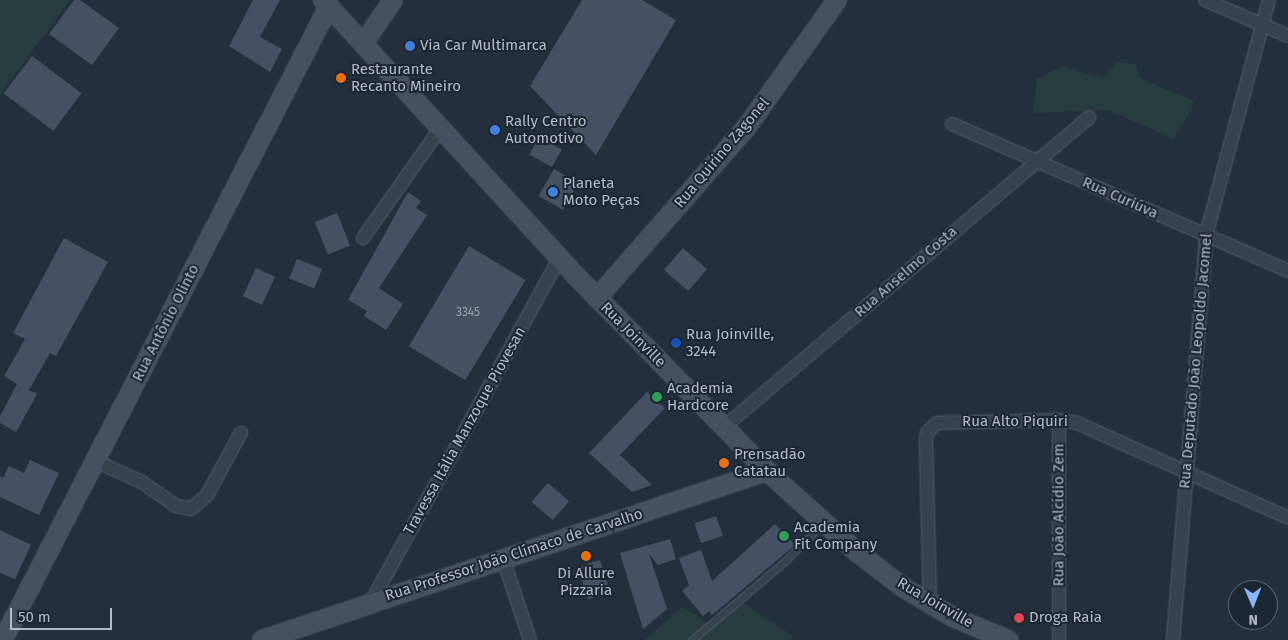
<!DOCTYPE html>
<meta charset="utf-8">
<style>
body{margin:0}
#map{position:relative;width:1288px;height:640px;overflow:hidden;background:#242f3e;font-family:"Fira Sans",sans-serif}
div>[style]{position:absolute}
.green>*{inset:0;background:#263c3f}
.building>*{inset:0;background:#455162;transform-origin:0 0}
.roads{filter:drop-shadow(0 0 1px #565f6c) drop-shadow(0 0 1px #565f6c)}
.lane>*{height:6px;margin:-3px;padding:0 3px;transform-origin:3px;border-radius:3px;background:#38414e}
.street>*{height:12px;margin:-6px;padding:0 6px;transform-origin:6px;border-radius:6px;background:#38414e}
.secondary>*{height:18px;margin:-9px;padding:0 9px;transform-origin:9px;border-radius:9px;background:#465061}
.dots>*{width:14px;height:14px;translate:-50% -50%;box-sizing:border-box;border:2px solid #1d2633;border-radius:50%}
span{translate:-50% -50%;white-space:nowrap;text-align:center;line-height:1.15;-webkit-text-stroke:4px #1d2633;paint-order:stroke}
.number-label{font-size:12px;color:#98a1af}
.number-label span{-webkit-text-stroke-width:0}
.poi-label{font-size:15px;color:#b4bcc9}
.left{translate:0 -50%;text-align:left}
.street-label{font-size:15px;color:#b4bcc9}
.north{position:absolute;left:1228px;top:580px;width:50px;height:50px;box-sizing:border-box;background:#1d2633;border:1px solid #59626f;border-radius:50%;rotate:179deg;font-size:14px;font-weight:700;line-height:20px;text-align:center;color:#b4bcc9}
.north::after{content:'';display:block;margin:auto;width:18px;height:22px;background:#8ab4f8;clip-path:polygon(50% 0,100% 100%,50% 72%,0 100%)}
.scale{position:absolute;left:10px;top:608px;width:102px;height:22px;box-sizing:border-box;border:2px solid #b4bcc9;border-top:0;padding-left:6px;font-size:15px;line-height:18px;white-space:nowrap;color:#b4bcc9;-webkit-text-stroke:4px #1d2633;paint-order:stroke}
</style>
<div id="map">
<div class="green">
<div style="clip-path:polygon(0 0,70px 0,0 95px)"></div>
<div style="clip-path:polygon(1116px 62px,1136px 64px,1139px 78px,1195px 101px,1174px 139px,1108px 110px,1033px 113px,1037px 79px,1062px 66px,1103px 78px)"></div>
<div style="clip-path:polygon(741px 602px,793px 636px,790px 640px,645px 640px,682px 607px,713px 626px)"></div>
</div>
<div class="building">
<div style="clip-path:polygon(74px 0,80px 0,119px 28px,92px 65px,49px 34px)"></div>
<div style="clip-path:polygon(253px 0,280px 0,260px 37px,282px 49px,270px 72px,229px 46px)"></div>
<div style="clip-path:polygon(582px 0,642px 0,676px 20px,596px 155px,530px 86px)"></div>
<div style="left:32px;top:56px;width:62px;height:47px;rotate:37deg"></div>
<div style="left:539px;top:137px;width:26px;height:20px;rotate:29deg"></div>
<div style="left:554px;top:169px;width:28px;height:31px;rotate:30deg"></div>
<div style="clip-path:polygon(408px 192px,421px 201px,416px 208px,427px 215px,379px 288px,403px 304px,386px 330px,364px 316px,367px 311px,348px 300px)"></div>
<div style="left:337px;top:213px;width:35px;height:24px;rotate:68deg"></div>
<div style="clip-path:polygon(64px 238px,108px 262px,56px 356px,50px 353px,29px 390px,37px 394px,16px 432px,0 423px,0 416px,17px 384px,4px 376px,25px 339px,13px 333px)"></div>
<div style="left:469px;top:246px;width:66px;height:117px;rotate:31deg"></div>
<div style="left:683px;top:248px;width:32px;height:29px;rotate:41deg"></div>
<div style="left:297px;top:259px;width:27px;height:21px;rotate:22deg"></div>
<div style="left:256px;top:268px;width:21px;height:31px;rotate:25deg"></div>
<div style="clip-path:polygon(647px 392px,665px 408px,620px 455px,652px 485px,632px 492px,589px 453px)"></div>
<div style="clip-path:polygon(30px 460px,59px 473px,39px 515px,0 497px,0 476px,3px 478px,9px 466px,24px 473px)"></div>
<div style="left:548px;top:483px;width:28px;height:25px;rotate:41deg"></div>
<div style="left:716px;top:516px;width:21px;height:23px;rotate:71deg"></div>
<div style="clip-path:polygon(775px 524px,795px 545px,712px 615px,709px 611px,703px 616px,682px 591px,689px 585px,679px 558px,701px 550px,712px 581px)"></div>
<div style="clip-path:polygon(0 530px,31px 545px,15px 579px,0 573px)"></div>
<div style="clip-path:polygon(670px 539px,676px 559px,658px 565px,649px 554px,667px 609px,643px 629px,620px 553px)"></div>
<div style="left:600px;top:560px;width:34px;height:23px;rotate:73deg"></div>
</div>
<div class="roads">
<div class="lane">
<div style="left:693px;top:640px;width:122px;rotate:-40.3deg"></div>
<div style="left:786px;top:561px;width:52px;rotate:-45deg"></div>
</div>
<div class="street">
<div style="left:1205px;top:0;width:90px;rotate:23.4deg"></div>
<div style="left:952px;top:124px;width:367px;rotate:23.6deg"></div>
<div style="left:363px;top:238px;width:133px;rotate:-54.8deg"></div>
<div style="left:724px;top:427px;width:479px;rotate:-40.3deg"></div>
<div style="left:95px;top:461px;width:51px;rotate:24.1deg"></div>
<div style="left:142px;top:482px;width:42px;rotate:35.2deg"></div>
<div style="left:176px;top:506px;width:15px;rotate:11deg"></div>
<div style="left:191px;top:509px;width:21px;rotate:-41deg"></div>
<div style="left:207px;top:495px;width:71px;rotate:-61.3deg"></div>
<div style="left:503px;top:559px;width:85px;rotate:71.6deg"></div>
<div style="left:370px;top:604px;width:393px;rotate:-61.3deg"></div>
<div style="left:930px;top:604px;width:164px;rotate:-91.4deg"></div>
<div style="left:926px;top:440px;width:7px;rotate:-82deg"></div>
<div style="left:927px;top:433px;width:14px;rotate:-45deg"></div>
<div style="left:937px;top:423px;width:122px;rotate:-1.4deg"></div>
<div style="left:1059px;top:420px;width:18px;rotate:9deg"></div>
<div style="left:1077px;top:423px;width:231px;rotate:24.2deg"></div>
<div style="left:1059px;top:640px;width:220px;rotate:-90deg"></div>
<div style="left:1173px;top:640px;width:406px;rotate:-85.3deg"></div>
<div style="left:1206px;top:235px;width:243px;rotate:-75deg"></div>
</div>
<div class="secondary">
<div style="left:323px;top:0;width:377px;rotate:47.5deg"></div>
<div style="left:578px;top:278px;width:270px;rotate:45.6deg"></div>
<div style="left:767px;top:471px;width:121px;rotate:42deg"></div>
<div style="left:857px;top:552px;width:59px;rotate:37.5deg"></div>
<div style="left:904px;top:588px;width:57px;rotate:30.6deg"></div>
<div style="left:953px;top:617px;width:60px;rotate:22.7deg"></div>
<div style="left:363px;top:44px;width:53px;rotate:-55.7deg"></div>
<div style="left:597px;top:298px;width:226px;rotate:-48.8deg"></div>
<div style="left:746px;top:128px;width:157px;rotate:-54.6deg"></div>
<div style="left:3px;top:640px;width:713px;rotate:-62.79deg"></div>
<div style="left:262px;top:640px;width:533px;rotate:-18.5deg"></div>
</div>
</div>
<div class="dots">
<div style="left:410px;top:46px;background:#3f7fe0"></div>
<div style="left:341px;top:78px;background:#e8710a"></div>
<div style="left:495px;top:130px;background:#3f7fe0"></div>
<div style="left:553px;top:192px;background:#3f7fe0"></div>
<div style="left:676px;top:343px;background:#1a4fb4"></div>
<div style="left:657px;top:397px;background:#2e9e5b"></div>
<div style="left:724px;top:463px;background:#e8710a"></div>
<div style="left:784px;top:536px;background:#2e9e5b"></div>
<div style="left:586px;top:556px;background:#e8710a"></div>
<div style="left:1019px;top:618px;background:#e0444e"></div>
</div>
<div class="number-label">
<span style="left:468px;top:313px">3345</span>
</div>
<div class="poi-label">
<span class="left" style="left:420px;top:46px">Via Car Multimarca</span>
<span class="left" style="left:351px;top:78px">Restaurante<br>Recanto Mineiro</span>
<span class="left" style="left:505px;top:130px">Rally Centro<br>Automotivo</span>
<span class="left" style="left:563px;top:192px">Planeta<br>Moto Peças</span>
<span class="left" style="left:686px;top:343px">Rua Joinville,<br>3244</span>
<span class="left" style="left:667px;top:397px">Academia<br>Hardcore</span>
<span class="left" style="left:734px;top:463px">Prensadão<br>Catatau</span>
<span class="left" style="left:794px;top:536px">Academia<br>Fit Company</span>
<span style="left:586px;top:582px">Di Allure<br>Pizzaria</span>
<span class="left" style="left:1029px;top:618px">Droga Raia</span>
</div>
<div class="street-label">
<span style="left:722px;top:153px;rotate:-50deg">Rua Quirino Zagonel</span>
<span style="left:1120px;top:198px;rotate:24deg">Rua Curiúva</span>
<span style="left:906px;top:272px;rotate:-41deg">Rua Anselmo Costa</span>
<span style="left:166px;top:323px;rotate:-63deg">Rua Antônio Olinto</span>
<span style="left:633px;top:335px;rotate:45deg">Rua Joinville</span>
<span style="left:1196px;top:361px;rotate:-85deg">Rua Deputado João Leopoldo Jacomel</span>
<span style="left:1015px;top:422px">Rua Alto Piquiri</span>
<span style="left:465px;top:431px;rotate:-61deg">Travessa Itália Manzoque Piovesan</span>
<span style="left:1059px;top:515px;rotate:-90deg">Rua João Alcídio Zem</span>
<span style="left:514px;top:555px;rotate:-18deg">Rua Professor João Clímaco de Carvalho</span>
<span style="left:935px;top:603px;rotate:30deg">Rua Joinville</span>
</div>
<div class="north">N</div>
<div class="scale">50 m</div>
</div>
